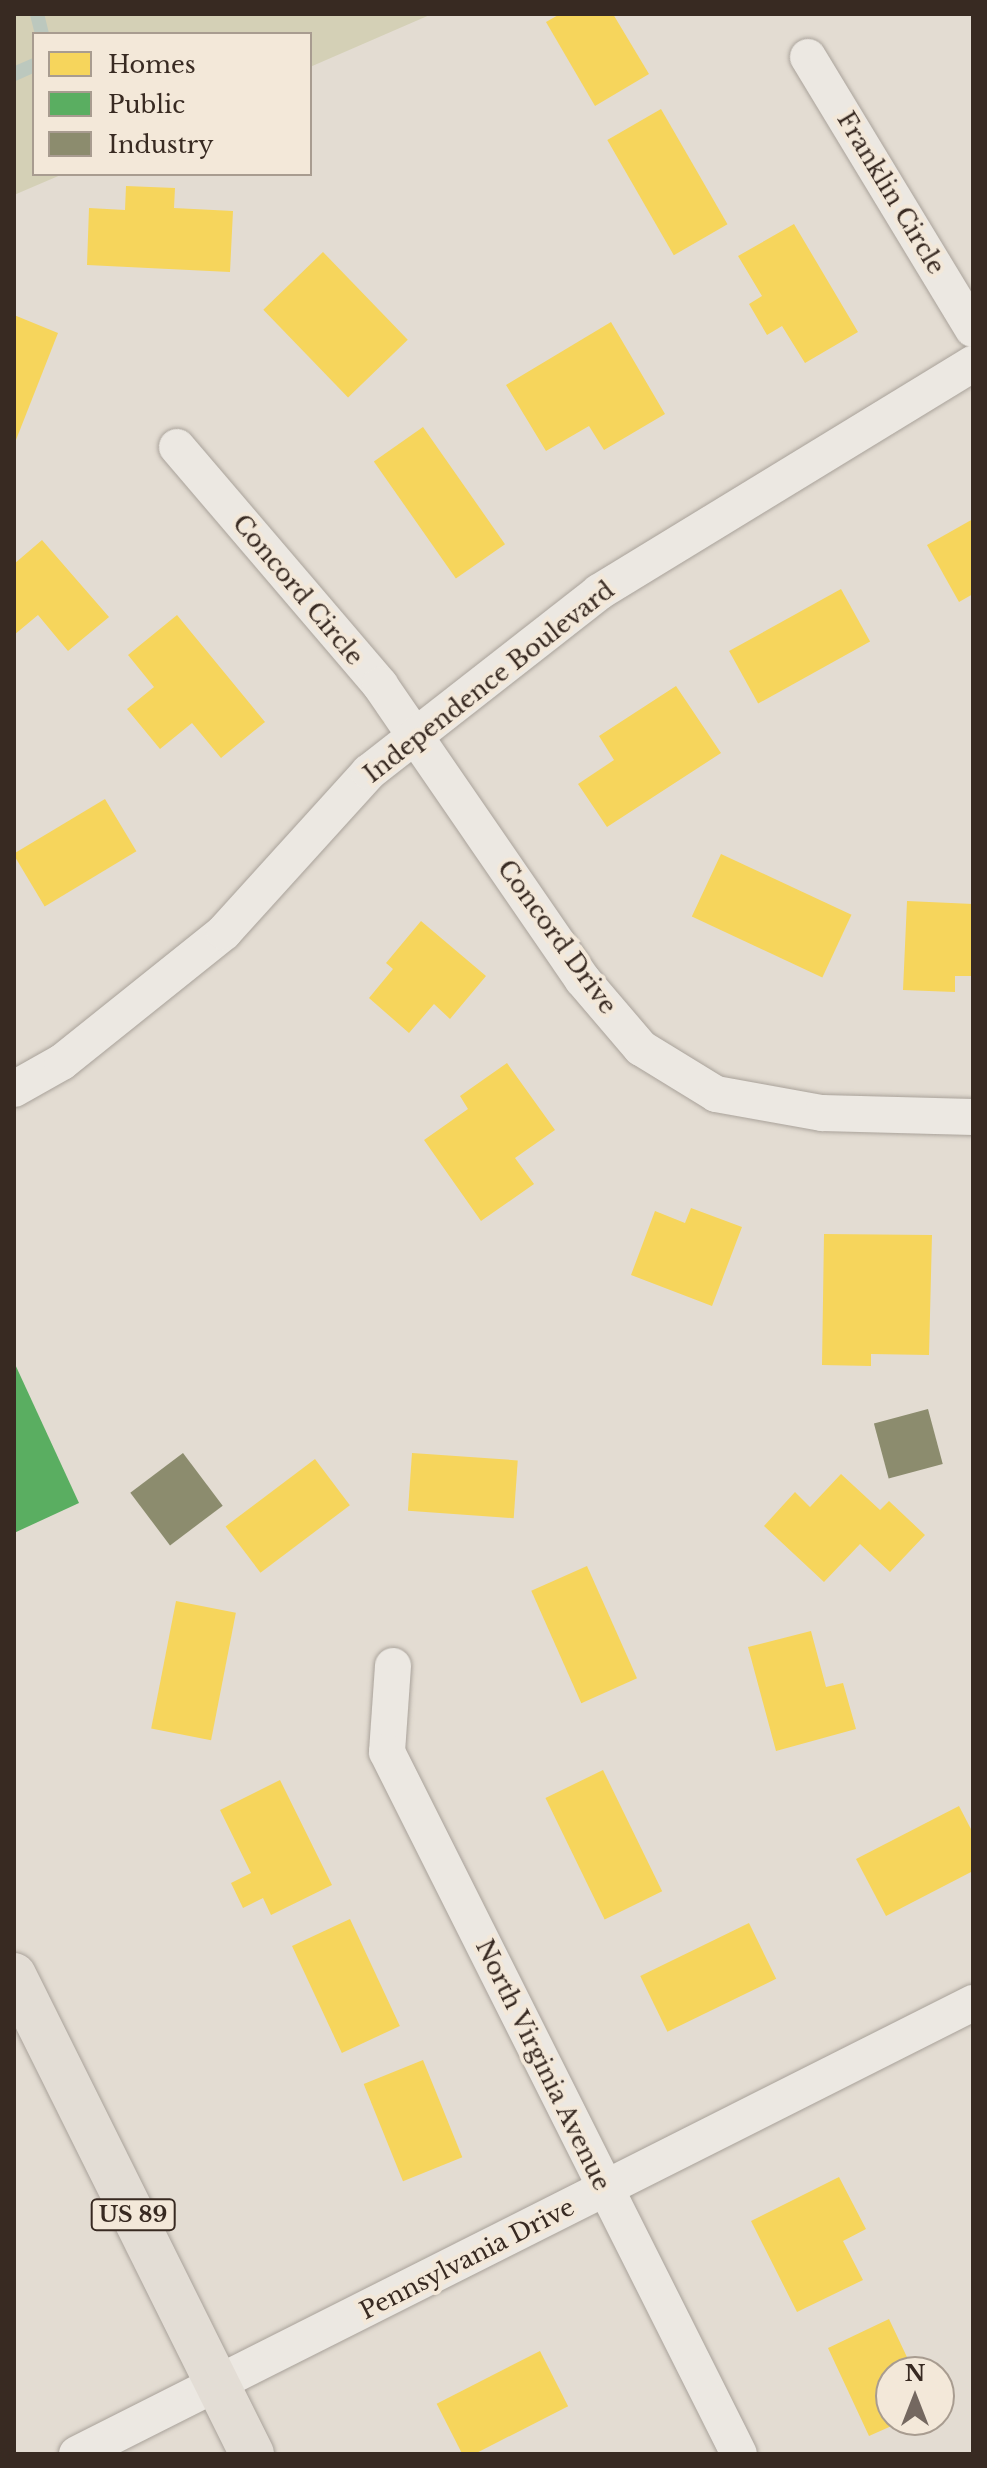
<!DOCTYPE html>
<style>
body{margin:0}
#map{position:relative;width:987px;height:2468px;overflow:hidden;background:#e3dcd2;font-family:"Libre Baskerville",serif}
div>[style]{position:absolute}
.green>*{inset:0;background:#d4d0b6}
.homes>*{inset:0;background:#f6d55c;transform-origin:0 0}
.public>*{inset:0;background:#5aae61}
.industry>*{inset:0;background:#8c8c6e;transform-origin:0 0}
.stream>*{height:14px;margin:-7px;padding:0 7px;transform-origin:7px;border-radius:7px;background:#bcc8be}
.roads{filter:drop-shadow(0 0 2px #a9a29a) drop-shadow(0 0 2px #a9a29a)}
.minor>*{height:36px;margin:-18px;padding:0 18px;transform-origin:18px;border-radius:18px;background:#ece8e2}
.primary>*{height:44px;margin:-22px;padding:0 22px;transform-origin:22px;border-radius:22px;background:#e3ddd5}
span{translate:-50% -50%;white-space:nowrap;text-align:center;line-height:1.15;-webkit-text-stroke:8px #f3e8d9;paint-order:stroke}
.shield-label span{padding:2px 6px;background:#f3e8d9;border:2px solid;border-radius:6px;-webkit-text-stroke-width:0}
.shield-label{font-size:22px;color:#382a22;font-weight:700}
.street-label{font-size:24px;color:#382a22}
.frame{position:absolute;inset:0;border:16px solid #382a22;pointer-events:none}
.legend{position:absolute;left:32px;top:32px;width:280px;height:144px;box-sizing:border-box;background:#f3e8d9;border:2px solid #a89c90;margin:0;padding:10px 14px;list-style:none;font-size:24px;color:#382a22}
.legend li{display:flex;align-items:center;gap:16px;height:40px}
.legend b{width:40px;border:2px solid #a89c90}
.north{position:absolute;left:875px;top:2356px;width:80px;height:80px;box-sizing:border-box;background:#f3e8d9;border:2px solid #a89c90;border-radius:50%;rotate:0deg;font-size:22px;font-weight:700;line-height:32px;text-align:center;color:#382a22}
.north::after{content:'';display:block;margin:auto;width:28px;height:36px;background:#746860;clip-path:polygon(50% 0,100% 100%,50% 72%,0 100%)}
</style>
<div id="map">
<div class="green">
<div style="clip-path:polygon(14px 14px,432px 14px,310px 67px,310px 34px,34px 34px,34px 174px,63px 174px,14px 195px)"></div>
</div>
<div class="homes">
<div style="clip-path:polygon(560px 14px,613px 14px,649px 74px,595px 106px,546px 22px)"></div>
<div style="left:661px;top:109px;width:133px;height:62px;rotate:60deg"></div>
<div style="clip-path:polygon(126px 186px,175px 188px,174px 208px,233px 211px,230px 272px,87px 265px,89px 208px,125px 210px)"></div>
<div style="clip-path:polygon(794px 224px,858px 332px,805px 363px,782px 326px,767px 335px,749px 304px,762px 296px,738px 256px)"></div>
<div style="left:323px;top:252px;width:122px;height:83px;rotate:46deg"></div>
<div style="clip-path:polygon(14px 315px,58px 333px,14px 445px)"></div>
<div style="clip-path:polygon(611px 322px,665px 414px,604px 450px,589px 426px,546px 451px,506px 385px)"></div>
<div style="left:423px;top:427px;width:143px;height:60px;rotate:55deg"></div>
<div style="clip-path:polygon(973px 519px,973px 594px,959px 602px,927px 545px)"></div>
<div style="clip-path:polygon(42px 540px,109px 617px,68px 651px,38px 615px,14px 635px,14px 564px)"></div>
<div style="left:841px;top:589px;width:60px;height:128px;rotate:61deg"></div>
<div style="clip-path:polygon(177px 615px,265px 722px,221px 758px,192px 723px,160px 749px,127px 709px,154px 687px,128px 655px)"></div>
<div style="clip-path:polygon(676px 686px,721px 753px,607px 827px,578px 784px,614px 760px,599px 736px)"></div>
<div style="left:105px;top:799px;width:61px;height:107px;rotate:59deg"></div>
<div style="left:721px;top:854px;width:144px;height:69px;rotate:25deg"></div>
<div style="clip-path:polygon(907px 901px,973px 904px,973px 976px,955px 976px,955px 992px,903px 990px)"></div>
<div style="clip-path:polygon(421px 921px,486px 976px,450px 1019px,434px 1004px,409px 1033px,369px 998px,393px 969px,386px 963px)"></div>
<div style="clip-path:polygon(507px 1063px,555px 1130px,515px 1158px,534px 1184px,481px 1221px,424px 1140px,468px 1109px,460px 1096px)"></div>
<div style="clip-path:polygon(691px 1208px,742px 1227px,712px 1306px,631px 1275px,655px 1211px,685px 1223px)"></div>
<div style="clip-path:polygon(824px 1234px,932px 1235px,929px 1355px,871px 1354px,871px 1366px,822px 1365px)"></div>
<div style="left:412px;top:1453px;width:106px;height:58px;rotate:4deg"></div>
<div style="left:315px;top:1459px;width:58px;height:112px;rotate:53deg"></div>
<div style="clip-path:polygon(841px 1474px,880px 1510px,889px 1501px,925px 1535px,890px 1572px,860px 1544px,824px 1582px,764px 1526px,795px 1492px,810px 1507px)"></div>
<div style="left:587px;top:1566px;width:123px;height:61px;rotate:66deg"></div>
<div style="left:176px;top:1601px;width:61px;height:130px;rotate:11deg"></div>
<div style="clip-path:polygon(811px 1631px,826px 1687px,843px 1683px,856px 1729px,776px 1751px,748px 1647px)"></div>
<div style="left:603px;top:1770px;width:135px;height:64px;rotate:64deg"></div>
<div style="clip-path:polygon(280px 1780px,332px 1885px,271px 1915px,263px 1898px,243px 1908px,231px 1883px,251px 1873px,220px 1810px)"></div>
<div style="clip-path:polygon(959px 1806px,973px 1833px,973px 1871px,886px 1916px,856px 1859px)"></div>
<div style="left:350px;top:1919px;width:118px;height:64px;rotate:65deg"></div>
<div style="left:749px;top:1923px;width:62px;height:121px;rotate:64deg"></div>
<div style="left:423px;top:2060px;width:105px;height:64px;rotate:68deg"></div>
<div style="clip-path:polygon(839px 2177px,866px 2229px,843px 2241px,863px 2280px,797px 2312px,751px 2221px)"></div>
<div style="clip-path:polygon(889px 2319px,914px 2372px,891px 2372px,891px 2420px,905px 2420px,869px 2436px,828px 2348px)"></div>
<div style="left:540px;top:2351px;width:62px;height:116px;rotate:63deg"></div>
</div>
<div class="public">
<div style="clip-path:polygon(14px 1362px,79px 1503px,14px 1533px)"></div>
</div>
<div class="industry">
<div style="left:928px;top:1409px;width:57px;height:56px;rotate:75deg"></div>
<div style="left:183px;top:1453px;width:66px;height:66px;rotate:53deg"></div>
</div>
<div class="stream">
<div style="left:37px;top:14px;width:21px;rotate:76deg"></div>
<div style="left:14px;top:74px;width:22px;rotate:-24deg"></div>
</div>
<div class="roads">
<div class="minor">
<div style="left:808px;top:57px;width:318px;rotate:58.8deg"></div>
<div style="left:177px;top:447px;width:313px;rotate:49.5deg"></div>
<div style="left:380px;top:685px;width:357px;rotate:55.5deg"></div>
<div style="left:582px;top:979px;width:91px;rotate:49.5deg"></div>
<div style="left:641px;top:1048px;width:88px;rotate:31.5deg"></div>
<div style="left:716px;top:1094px;width:108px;rotate:10.2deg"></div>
<div style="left:822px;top:1113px;width:151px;rotate:1.5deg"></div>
<div style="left:14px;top:1089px;width:55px;rotate:-29.4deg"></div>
<div style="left:62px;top:1062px;width:208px;rotate:-38.7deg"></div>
<div style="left:224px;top:932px;width:216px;rotate:-47.8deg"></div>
<div style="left:369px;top:772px;width:292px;rotate:-38deg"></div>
<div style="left:599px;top:592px;width:438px;rotate:-31.4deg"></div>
<div style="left:393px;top:1666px;width:86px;rotate:94deg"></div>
<div style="left:387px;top:1752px;width:785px;rotate:63.37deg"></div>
<div style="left:77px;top:2454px;width:1003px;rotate:-26.72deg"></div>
</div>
<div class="primary">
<div style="left:14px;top:1975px;width:535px;rotate:63.58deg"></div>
</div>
</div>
<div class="shield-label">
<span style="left:133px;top:2215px">US 89</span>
</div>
<div class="street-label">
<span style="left:891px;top:193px;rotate:59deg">Franklin Circle</span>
<span style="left:298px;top:590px;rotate:50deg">Concord Circle</span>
<span style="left:489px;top:682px;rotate:-38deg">Independence Boulevard</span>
<span style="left:557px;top:937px;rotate:54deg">Concord Drive</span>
<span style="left:543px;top:2065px;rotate:64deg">North Virginia Avenue</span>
<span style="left:467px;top:2259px;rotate:-27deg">Pennsylvania Drive</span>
</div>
<div class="frame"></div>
<ul class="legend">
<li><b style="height:22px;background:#f6d55c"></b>Homes</li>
<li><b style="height:22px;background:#5aae61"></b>Public</li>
<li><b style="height:22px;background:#8c8c6e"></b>Industry</li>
</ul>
<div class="north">N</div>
</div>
